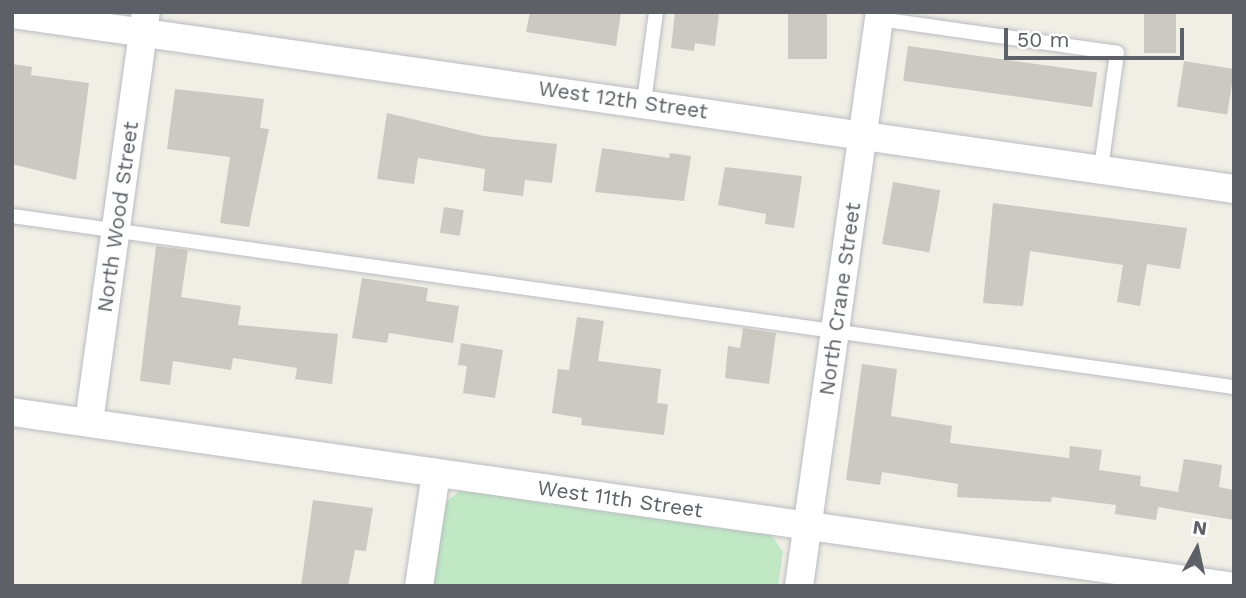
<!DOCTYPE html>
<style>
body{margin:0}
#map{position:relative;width:1246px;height:598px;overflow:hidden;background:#f0eee5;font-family:"Work Sans",sans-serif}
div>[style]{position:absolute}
.green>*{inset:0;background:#c0e8c5}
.building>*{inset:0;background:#cbc9c1;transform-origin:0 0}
.roads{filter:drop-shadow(0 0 2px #babcc1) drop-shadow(0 0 2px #babcc1)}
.service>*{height:14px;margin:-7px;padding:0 7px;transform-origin:7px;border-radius:7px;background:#fff}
.minor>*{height:28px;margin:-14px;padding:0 14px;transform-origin:14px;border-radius:14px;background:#fff}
span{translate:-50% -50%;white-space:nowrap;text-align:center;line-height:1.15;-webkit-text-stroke:5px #fff;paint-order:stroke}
.street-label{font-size:21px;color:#5d6066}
.frame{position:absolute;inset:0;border:14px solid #5d6066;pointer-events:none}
.north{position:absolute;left:1162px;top:514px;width:70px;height:70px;-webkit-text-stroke:5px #fff;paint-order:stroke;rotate:8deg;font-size:19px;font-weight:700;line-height:28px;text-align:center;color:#5d6066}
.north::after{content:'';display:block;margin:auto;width:24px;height:32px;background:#5d6066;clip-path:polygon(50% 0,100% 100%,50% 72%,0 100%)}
.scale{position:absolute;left:1004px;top:28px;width:180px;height:32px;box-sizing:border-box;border:4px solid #5d6066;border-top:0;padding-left:9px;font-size:21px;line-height:24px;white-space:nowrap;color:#5d6066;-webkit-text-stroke:5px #fff;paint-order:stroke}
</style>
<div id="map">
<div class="green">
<div style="clip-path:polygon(464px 488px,769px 531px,783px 552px,778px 586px,431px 586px,443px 504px)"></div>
</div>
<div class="building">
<div style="clip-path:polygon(530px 12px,621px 12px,616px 46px,526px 32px)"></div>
<div style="clip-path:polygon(675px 12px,719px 14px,715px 46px,695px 43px,694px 51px,671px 48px)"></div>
<div style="left:788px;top:12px;width:39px;height:47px"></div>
<div style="left:1144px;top:12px;width:32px;height:41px"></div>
<div style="left:908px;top:46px;width:191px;height:35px;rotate:8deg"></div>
<div style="left:1184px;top:61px;width:51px;height:46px;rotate:9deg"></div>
<div style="clip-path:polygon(12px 64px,32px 67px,31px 75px,89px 83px,76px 180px,12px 164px)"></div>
<div style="clip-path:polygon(175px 89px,264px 99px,260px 128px,269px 129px,249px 227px,220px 223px,230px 157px,167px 149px)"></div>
<div style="clip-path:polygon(387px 113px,484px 136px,557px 144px,552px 183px,525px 180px,523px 196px,483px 191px,485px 169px,418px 158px,414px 184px,377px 179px)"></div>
<div style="clip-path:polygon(602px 148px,669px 158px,670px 153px,691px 156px,684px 201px,595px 192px)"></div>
<div style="clip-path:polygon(725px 167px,802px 176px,794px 228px,765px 224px,766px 214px,718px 205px)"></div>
<div style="left:893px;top:182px;width:48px;height:63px;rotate:10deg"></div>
<div style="clip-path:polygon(993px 203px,1187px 228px,1180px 269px,1147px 264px,1140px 306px,1117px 302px,1123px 265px,1030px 251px,1023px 306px,983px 303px)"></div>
<div style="left:444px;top:207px;width:20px;height:26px;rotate:9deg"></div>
<div style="clip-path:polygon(156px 246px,188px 250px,181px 297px,241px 306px,238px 325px,338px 334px,332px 384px,295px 379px,297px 368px,233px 358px,231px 370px,173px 361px,170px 385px,140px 381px)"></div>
<div style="clip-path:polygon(362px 278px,428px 288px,426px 301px,459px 306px,453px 343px,389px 333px,387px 343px,352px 338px)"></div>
<div style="clip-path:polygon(577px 317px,604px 321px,598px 361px,661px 369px,657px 403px,668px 404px,664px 435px,581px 425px,582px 418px,552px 413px,558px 369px,569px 370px)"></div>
<div style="clip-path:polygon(743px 328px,776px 333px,769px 384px,725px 378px,728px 346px,740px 348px)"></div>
<div style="clip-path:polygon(461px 343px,503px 350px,495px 398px,463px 393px,467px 366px,458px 365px)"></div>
<div style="clip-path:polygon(862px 364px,897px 369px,891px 416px,952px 426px,950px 443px,1069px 458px,1070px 446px,1102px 450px,1099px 470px,1141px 476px,1140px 486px,1178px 492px,1184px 459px,1222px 465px,1219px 487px,1234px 490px,1234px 520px,1158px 507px,1156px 520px,1115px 514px,1116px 505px,1052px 497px,1051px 502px,957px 497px,958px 484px,882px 472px,880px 485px,846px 480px)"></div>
<div style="clip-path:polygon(313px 500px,373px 508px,366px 551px,355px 550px,348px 586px,301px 586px)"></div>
</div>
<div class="roads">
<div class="service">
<div style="left:879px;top:19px;width:240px;rotate:8.1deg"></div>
<div style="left:1117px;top:53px;width:117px;rotate:97.9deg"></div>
<div style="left:644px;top:102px;width:91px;rotate:-82.4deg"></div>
<div style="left:12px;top:216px;width:1234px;rotate:7.97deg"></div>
</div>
<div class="minor">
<div style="left:12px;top:14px;width:1234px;rotate:8.15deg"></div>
<div style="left:12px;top:412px;width:1229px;rotate:8.14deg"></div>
<div style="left:89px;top:422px;width:414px;rotate:-82.1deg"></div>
<div style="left:419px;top:586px;width:113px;rotate:-81.4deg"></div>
<div style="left:799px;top:586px;width:580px;rotate:-81.97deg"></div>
</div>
</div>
<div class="street-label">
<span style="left:623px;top:100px;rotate:8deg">West 12th Street</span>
<span style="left:118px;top:217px;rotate:-82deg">North Wood Street</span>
<span style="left:840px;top:299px;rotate:-82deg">North Crane Street</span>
<span style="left:620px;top:499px;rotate:8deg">West 11th Street</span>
</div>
<div class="frame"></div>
<div class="north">N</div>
<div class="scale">50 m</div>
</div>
